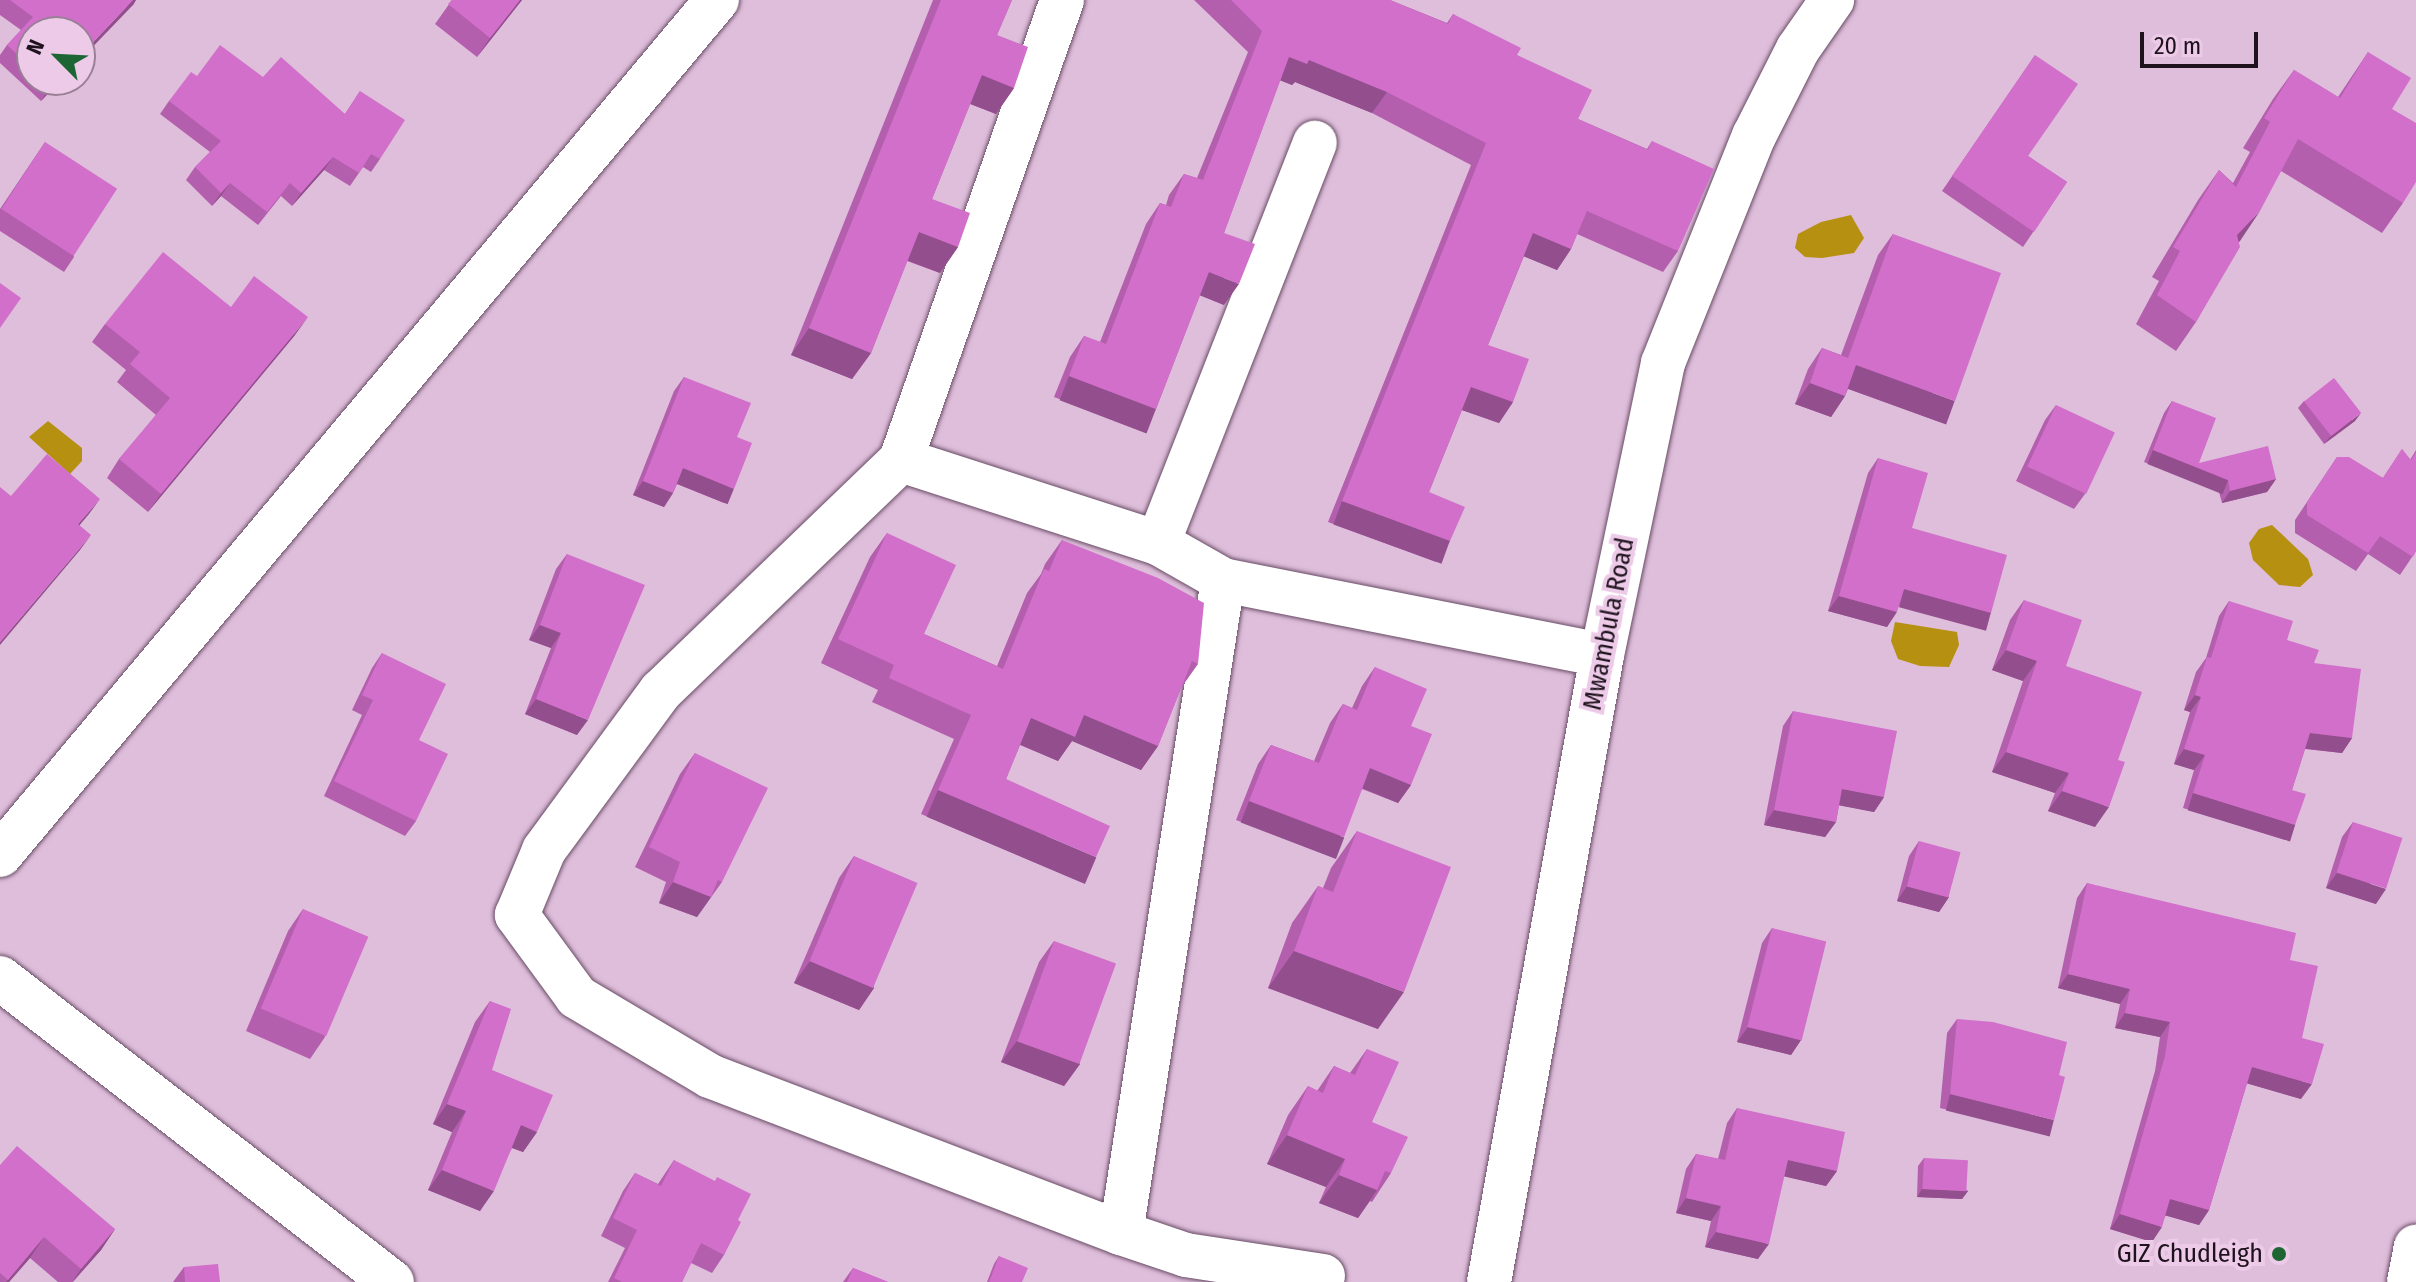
<!DOCTYPE html>
<style>
body{margin:0}
#map{position:relative;width:2416px;height:1282px;overflow:hidden;background:#dfbedb;font-family:"Fira Sans Condensed",sans-serif}
div>[style]{position:absolute}
.water>*{inset:0;background:#b59011}
.roads{filter:drop-shadow(0 0 2px #684c65) drop-shadow(0 0 2px #684c65)}
.minor>*{height:44px;margin:-22px;padding:0 22px;transform-origin:22px;border-radius:22px;background:#fff}
.wall>*{inset:0;background:#b45fae}
.shaded-wall>*{inset:0;background:#924e8d;transform-origin:0 0}
.building>*{inset:0;background:#d16fca;transform-origin:0 0}
.dots>*{width:22px;height:22px;translate:-50% -50%;box-sizing:border-box;border:4px solid #eccae8;border-radius:50%}
span{translate:-50% -50%;white-space:nowrap;text-align:center;line-height:1.15;-webkit-text-stroke:8px #eccae8;paint-order:stroke}
.street-label{font-size:26px;color:#1e121d}
.poi-label{font-size:26px;color:#1e121d}
.right{translate:-100% -50%;text-align:right}
.north{position:absolute;left:16px;top:16px;width:80px;height:80px;box-sizing:border-box;background:#eccae8;border:2px solid #9a8097;border-radius:50%;rotate:294deg;font-size:22px;font-weight:700;line-height:32px;text-align:center;color:#1e121d}
.north::after{content:'';display:block;margin:auto;width:28px;height:36px;background:#1d6634;clip-path:polygon(50% 0,100% 100%,50% 72%,0 100%)}
.scale{position:absolute;left:2140px;top:32px;width:118px;height:36px;box-sizing:border-box;border:4px solid #1e121d;border-top:0;padding-left:10px;font-size:24px;line-height:28px;white-space:nowrap;color:#1e121d;-webkit-text-stroke:6px #eccae8;paint-order:stroke}
</style>
<div id="map">
<div class="water">
<div style="clip-path:polygon(1851px 215px,1864px 238px,1854px 253px,1822px 258px,1805px 257px,1795px 248px,1798px 234px,1821px 222px)"></div>
<div style="clip-path:polygon(48px 421px,82px 448px,82px 461px,70px 474px,29px 437px)"></div>
<div style="clip-path:polygon(2272px 525px,2308px 559px,2313px 575px,2300px 587px,2279px 585px,2253px 560px,2249px 543px,2259px 529px)"></div>
<div style="clip-path:polygon(1895px 622px,1957px 632px,1959px 645px,1949px 667px,1920px 666px,1898px 659px,1891px 641px)"></div>
</div>
<div class="roads">
<div class="minor">
<div style="left:901px;top:460px;width:487px;rotate:-70.7deg"></div>
<div style="left:1158px;top:543px;width:430px;rotate:-68.6deg"></div>
<div style="left:0;top:855px;width:1116px;rotate:-50.02deg"></div>
<div style="left:0;top:978px;width:496px;rotate:37.8deg"></div>
<div style="left:1121px;top:1233px;width:661px;rotate:-81.12deg"></div>
<div style="left:1323px;top:1276px;width:139px;rotate:-171.3deg"></div>
<div style="left:1186px;top:1255px;width:69px;rotate:-161.3deg"></div>
<div style="left:1121px;top:1233px;width:440px;rotate:-159.1deg"></div>
<div style="left:710px;top:1076px;width:155px;rotate:-149.3deg"></div>
<div style="left:577px;top:997px;width:102px;rotate:-126.2deg"></div>
<div style="left:517px;top:915px;width:70px;rotate:-67.4deg"></div>
<div style="left:544px;top:850px;width:197px;rotate:-53.7deg"></div>
<div style="left:661px;top:691px;width:333px;rotate:-43.9deg"></div>
<div style="left:901px;top:460px;width:270px;rotate:17.9deg"></div>
<div style="left:1158px;top:543px;width:75px;rotate:29.6deg"></div>
<div style="left:1223px;top:580px;width:386px;rotate:11.2deg"></div>
<div style="left:1489px;top:1282px;width:637px;rotate:-79.78deg"></div>
<div style="left:1602px;top:655px;width:298px;rotate:-78.2deg"></div>
<div style="left:1663px;top:363px;width:245px;rotate:-68.2deg"></div>
<div style="left:1754px;top:136px;width:97px;rotate:-63.2deg"></div>
<div style="left:1798px;top:49px;width:60px;rotate:-55.2deg"></div>
<div style="left:2409px;top:1282px;width:36px;rotate:-79deg"></div>
</div>
</div>
<div class="wall">
<div style="clip-path:polygon(0 0,136px 0,133px 5px,32px 32px,32px 80px,61px 80px,41px 101px,0 63px,0 55px,7px 45px,21px 30px,0 15px)"></div>
<div style="clip-path:polygon(452px 0,522px 0,477px 57px,435px 24px)"></div>
<div style="clip-path:polygon(933px 0,1012px 0,997px 35px,1014px 88px,996px 114px,970px 104px,932px 199px,958px 247px,940px 273px,907px 261px,871px 353px,852px 379px,791px 355px)"></div>
<div style="clip-path:polygon(1194px 0,1390px 0,1447px 23px,1453px 14px,1517px 55px,1578px 119px,1647px 149px,1652px 141px,1678px 251px,1663px 272px,1577px 234px,1571px 249px,1557px 270px,1524px 256px,1488px 345px,1513px 402px,1499px 423px,1462px 410px,1429px 492px,1450px 541px,1436px 562px,1328px 522px,1471px 165px,1372px 113px,1295px 82px,1292px 85px,1280px 80px,1224px 233px,1224px 305px,1200px 295px,1156px 409px,1142px 430px,1054px 397px,1070px 357px,1084px 336px,1100px 342px,1146px 224px,1160px 203px,1166px 205px,1169px 195px,1184px 174px,1197px 178px,1248px 52px)"></div>
<div style="clip-path:polygon(2368px 52px,2392px 109px,2403px 203px,2382px 233px,2281px 171px,2239px 242px,2196px 322px,2176px 351px,2136px 324px,2159px 281px,2152px 277px,2198px 200px,2219px 170px,2233px 183px,2250px 152px,2243px 148px,2273px 99px,2294px 70px,2338px 97px)"></div>
<div style="clip-path:polygon(2035px 55px,2028px 156px,2067px 182px,2023px 247px,1942px 191px)"></div>
<div style="clip-path:polygon(197px 76px,263px 77px,345px 114px,360px 91px,380px 159px,371px 172px,363px 167px,350px 186px,324px 170px,292px 206px,281px 196px,258px 225px,221px 196px,212px 206px,186px 180px,195px 167px,210px 152px,160px 114px,169px 101px)"></div>
<div style="clip-path:polygon(45px 142px,74px 257px,64px 272px,0 231px,0 209px)"></div>
<div style="clip-path:polygon(1893px 234px,1940px 422px,1848px 389px,1845px 396px,1831px 417px,1795px 404px,1808px 369px,1822px 348px,1841px 355px,1878px 255px)"></div>
<div style="clip-path:polygon(231px 307px,295px 335px,148px 512px,107px 478px,119px 459px,156px 415px,117px 382px,126px 370px,92px 342px,105px 324px)"></div>
<div style="clip-path:polygon(684px 377px,737px 437px,724px 503px,677px 484px,673px 493px,664px 507px,633px 495px,674px 391px)"></div>
<div style="clip-path:polygon(2172px 401px,2199px 463px,2276px 479px,2267px 492px,2222px 503px,2219px 492px,2144px 462px,2164px 413px)"></div>
<div style="clip-path:polygon(2304px 401px,2355px 421px,2324px 444px,2298px 408px)"></div>
<div style="clip-path:polygon(2056px 405px,2085px 494px,2074px 509px,2016px 481px,2045px 420px)"></div>
<div style="clip-path:polygon(2402px 449px,2410px 460px,2416px 450px,2416px 551px,2400px 575px,2368px 554px,2356px 571px,2295px 533px,2295px 520px,2337px 457px,2383px 478px)"></div>
<div style="clip-path:polygon(1878px 458px,1912px 528px,1991px 613px,1980px 628px,1899px 606px,1887px 627px,1828px 611px,1868px 473px)"></div>
<div style="clip-path:polygon(887px 533px,924px 634px,997px 666px,1027px 593px,1041px 574px,1045px 564px,1062px 540px,1198px 664px,1181px 688px,1158px 746px,1141px 770px,1072px 741px,1058px 761px,1020px 745px,1006px 779px,1079px 881px,921px 814px,954px 739px,872px 702px,878px 690px,821px 663px,870px 557px)"></div>
<div style="clip-path:polygon(567px 554px,577px 735px,525px 714px,551px 648px,529px 640px,556px 569px)"></div>
<div style="clip-path:polygon(2024px 600px,2066px 666px,2118px 760px,2095px 827px,2048px 811px,2055px 793px,1992px 772px,2023px 681px,1992px 670px,2010px 620px)"></div>
<div style="clip-path:polygon(2229px 601px,2287px 640px,2314px 663px,2352px 738px,2342px 753px,2305px 749px,2292px 790px,2285px 840px,2183px 808px,2194px 770px,2174px 764px,2190px 712px,2184px 710px,2196px 672px,2206px 658px,2219px 616px)"></div>
<div style="clip-path:polygon(382px 653px,416px 821px,405px 836px,324px 796px,362px 715px,352px 710px,372px 668px)"></div>
<div style="clip-path:polygon(1375px 667px,1411px 726px,1411px 785px,1398px 803px,1362px 789px,1331px 856px,1236px 820px,1258px 764px,1271px 745px,1314px 761px,1330px 723px,1343px 704px,1352px 708px,1362px 686px)"></div>
<div style="clip-path:polygon(1793px 711px,1884px 797px,1874px 812px,1839px 805px,1836px 822px,1825px 837px,1764px 825px,1783px 726px)"></div>
<div style="clip-path:polygon(695px 753px,722px 882px,697px 917px,659px 903px,666px 882px,635px 867px,680px 774px)"></div>
<div style="clip-path:polygon(2353px 822px,2376px 904px,2326px 888px,2342px 837px)"></div>
<div style="clip-path:polygon(1357px 831px,1378px 1029px,1268px 988px,1292px 923px,1318px 886px,1323px 888px,1331px 868px)"></div>
<div style="clip-path:polygon(1919px 841px,1949px 897px,1939px 912px,1897px 901px,1909px 856px)"></div>
<div style="clip-path:polygon(854px 856px,874px 988px,859px 1010px,794px 983px,839px 878px)"></div>
<div style="clip-path:polygon(2087px 883px,2290px 960px,2302px 1038px,2301px 1099px,2247px 1083px,2209px 1210px,2199px 1225px,2166px 1215px,2152px 1242px,2110px 1229px,2155px 1071px,2160px 1037px,2115px 1028px,2120px 1004px,2058px 988px,2077px 898px)"></div>
<div style="clip-path:polygon(303px 909px,325px 1037px,310px 1059px,246px 1031px,288px 931px)"></div>
<div style="clip-path:polygon(1772px 928px,1801px 1040px,1791px 1055px,1737px 1042px,1762px 943px)"></div>
<div style="clip-path:polygon(1054px 941px,1080px 1064px,1064px 1086px,1001px 1062px,1039px 962px)"></div>
<div style="clip-path:polygon(490px 1001px,492px 1070px,537px 1132px,523px 1152px,512px 1148px,480px 1211px,428px 1190px,452px 1132px,433px 1124px,475px 1022px)"></div>
<div style="clip-path:polygon(1957px 1019px,2045px 1134px,1940px 1108px,1947px 1033px)"></div>
<div style="clip-path:polygon(1367px 1049px,1372px 1122px,1391px 1173px,1372px 1202px,1370px 1201px,1358px 1218px,1319px 1203px,1326px 1187px,1267px 1164px,1288px 1115px,1308px 1086px,1317px 1091px,1334px 1066px,1350px 1073px)"></div>
<div style="clip-path:polygon(1737px 1108px,1837px 1171px,1826px 1186px,1784px 1176px,1758px 1259px,1705px 1247px,1711px 1221px,1676px 1213px,1686px 1169px,1696px 1154px,1718px 1159px,1727px 1123px)"></div>
<div style="clip-path:polygon(1924px 1158px,1968px 1191px,1962px 1199px,1917px 1197px,1918px 1166px)"></div>
<div style="clip-path:polygon(674px 1160px,738px 1220px,724px 1255px,712px 1273px,691px 1263px,682px 1282px,608px 1282px,625px 1248px,601px 1236px,623px 1191px,635px 1173px,658px 1184px)"></div>
<div style="clip-path:polygon(0 1165px,115px 1229px,101px 1250px,73px 1282px,58px 1282px,30px 1258px,9px 1282px,0 1282px)"></div>
<div style="clip-path:polygon(999px 1256px,1022px 1282px,987px 1282px,994px 1264px)"></div>
<div style="clip-path:polygon(184px 1267px,220px 1282px,173px 1282px)"></div>
<div style="clip-path:polygon(853px 1268px,888px 1282px,843px 1282px)"></div>
</div>
<div class="shaded-wall">
<div style="clip-path:polygon(133px 0,136px 0,133px 5px,80px 60px,80px 56px)"></div>
<div style="clip-path:polygon(520px 0,522px 0,477px 57px,490px 38px)"></div>
<div style="clip-path:polygon(1289px 57px,1309px 60px,1387px 92px,1372px 113px,1295px 82px,1292px 85px,1274px 78px)"></div>
<div style="clip-path:polygon(982px 75px,1014px 88px,996px 114px,963px 101px)"></div>
<div style="clip-path:polygon(57px 80px,61px 80px,41px 101px,51px 86px)"></div>
<div style="clip-path:polygon(333px 157px,324px 170px,292px 206px,301px 193px)"></div>
<div style="clip-path:polygon(230px 183px,221px 196px,212px 206px,221px 193px)"></div>
<div style="clip-path:polygon(2260px 211px,2240px 241px,2216px 264px,2237px 235px)"></div>
<div style="clip-path:polygon(919px 232px,958px 247px,940px 273px,901px 258px)"></div>
<div style="clip-path:polygon(1533px 233px,1571px 249px,1557px 270px,1518px 254px)"></div>
<div style="clip-path:polygon(1209px 272px,1239px 284px,1224px 305px,1194px 293px)"></div>
<div style="clip-path:polygon(308px 317px,295px 335px,148px 512px,161px 494px)"></div>
<div style="clip-path:polygon(809px 328px,871px 353px,852px 379px,791px 355px)"></div>
<div style="left:1856px;top:365px;width:105px;height:25px;rotate:20deg"></div>
<div style="left:1069px;top:376px;width:93px;height:26px;rotate:21deg"></div>
<div style="clip-path:polygon(1810px 383px,1845px 396px,1831px 417px,1795px 404px)"></div>
<div style="clip-path:polygon(1471px 387px,1513px 402px,1499px 423px,1456px 408px)"></div>
<div style="clip-path:polygon(2361px 413px,2355px 421px,2324px 444px,2330px 437px)"></div>
<div style="left:2153px;top:450px;width:81px;height:15px;rotate:22deg"></div>
<div style="left:683px;top:468px;width:55px;height:17px;rotate:22deg"></div>
<div style="clip-path:polygon(2276px 479px,2267px 492px,2222px 503px,2230px 491px)"></div>
<div style="clip-path:polygon(643px 481px,673px 493px,664px 507px,633px 495px)"></div>
<div style="clip-path:polygon(100px 499px,89px 514px,68px 539px,78px 524px)"></div>
<div style="left:1342px;top:501px;width:115px;height:25px;rotate:20deg"></div>
<div style="clip-path:polygon(91px 535px,80px 550px,0 645px,0 642px)"></div>
<div style="left:1904px;top:589px;width:90px;height:19px;rotate:15deg"></div>
<div style="clip-path:polygon(1839px 596px,1897px 612px,1887px 627px,1828px 611px)"></div>
<div style="clip-path:polygon(540px 625px,561px 633px,551px 648px,529px 640px)"></div>
<div style="clip-path:polygon(2006px 650px,2037px 661px,2023px 681px,1992px 670px)"></div>
<div style="clip-path:polygon(2195px 695px,2201px 697px,2190px 712px,2184px 710px)"></div>
<div style="clip-path:polygon(536px 699px,588px 720px,577px 735px,525px 714px)"></div>
<div style="clip-path:polygon(1084px 715px,1158px 746px,1141px 770px,1072px 741px,1058px 761px,1014px 742px,1031px 718px)"></div>
<div style="clip-path:polygon(2310px 733px,2352px 738px,2342px 753px,2300px 748px)"></div>
<div style="clip-path:polygon(2184px 749px,2205px 755px,2194px 770px,2174px 764px)"></div>
<div style="clip-path:polygon(2006px 752px,2069px 773px,2055px 793px,1992px 772px)"></div>
<div style="clip-path:polygon(1370px 768px,1411px 785px,1398px 803px,1357px 786px)"></div>
<div style="clip-path:polygon(1842px 789px,1884px 797px,1874px 812px,1832px 804px)"></div>
<div style="left:938px;top:790px;width:172px;height:29px;rotate:23deg"></div>
<div style="clip-path:polygon(2062px 791px,2109px 807px,2095px 827px,2048px 811px)"></div>
<div style="left:2193px;top:793px;width:107px;height:18px;rotate:17deg"></div>
<div style="left:1249px;top:801px;width:102px;height:23px;rotate:21deg"></div>
<div style="clip-path:polygon(1774px 810px,1836px 822px,1825px 837px,1764px 825px)"></div>
<div style="clip-path:polygon(2337px 873px,2386px 889px,2376px 904px,2326px 888px)"></div>
<div style="clip-path:polygon(673px 882px,711px 897px,697px 917px,659px 903px)"></div>
<div style="clip-path:polygon(1907px 886px,1949px 897px,1939px 912px,1897px 901px)"></div>
<div style="clip-path:polygon(1294px 951px,1404px 992px,1378px 1029px,1268px 988px)"></div>
<div style="clip-path:polygon(810px 961px,874px 988px,859px 1010px,794px 983px)"></div>
<div style="clip-path:polygon(2068px 974px,2130px 989px,2120px 1004px,2058px 988px)"></div>
<div style="clip-path:polygon(2125px 1013px,2170px 1022px,2160px 1037px,2115px 1028px)"></div>
<div style="clip-path:polygon(1748px 1027px,1801px 1040px,1791px 1055px,1737px 1042px)"></div>
<div style="clip-path:polygon(1017px 1041px,1080px 1064px,1064px 1086px,1001px 1062px)"></div>
<div style="clip-path:polygon(2252px 1067px,2312px 1084px,2301px 1099px,2242px 1082px)"></div>
<div style="left:1950px;top:1094px;width:107px;height:17px;rotate:14deg"></div>
<div style="clip-path:polygon(447px 1104px,466px 1111px,452px 1132px,433px 1124px)"></div>
<div style="clip-path:polygon(521px 1125px,537px 1132px,523px 1152px,507px 1146px)"></div>
<div style="clip-path:polygon(1287px 1135px,1345px 1159px,1326px 1187px,1267px 1164px)"></div>
<div style="clip-path:polygon(1788px 1160px,1837px 1171px,1826px 1186px,1778px 1175px)"></div>
<div style="clip-path:polygon(442px 1170px,494px 1191px,480px 1211px,428px 1190px)"></div>
<div style="clip-path:polygon(1339px 1175px,1377px 1190px,1358px 1218px,1319px 1203px)"></div>
<div style="clip-path:polygon(1922px 1189px,1968px 1191px,1962px 1199px,1917px 1197px)"></div>
<div style="clip-path:polygon(1686px 1198px,1721px 1206px,1711px 1221px,1676px 1213px)"></div>
<div style="clip-path:polygon(2170px 1199px,2209px 1210px,2199px 1225px,2160px 1214px)"></div>
<div style="clip-path:polygon(2120px 1214px,2162px 1227px,2152px 1242px,2110px 1229px)"></div>
<div style="clip-path:polygon(115px 1229px,101px 1250px,72px 1282px,81px 1269px)"></div>
<div style="clip-path:polygon(1716px 1232px,1769px 1244px,1758px 1259px,1705px 1247px)"></div>
<div style="clip-path:polygon(44px 1237px,30px 1258px,9px 1282px,6px 1282px)"></div>
</div>
<div class="building">
<div style="clip-path:polygon(10px 0,133px 0,80px 56px,80px 32px,32px 32px,32px 68px,7px 45px,33px 17px)"></div>
<div style="clip-path:polygon(452px 0,520px 0,490px 38px,448px 4px)"></div>
<div style="clip-path:polygon(941px 0,1012px 0,997px 35px,1028px 47px,1014px 88px,982px 75px,932px 199px,970px 213px,958px 247px,919px 232px,871px 353px,809px 328px)"></div>
<div style="clip-path:polygon(1231px 0,1390px 0,1448px 24px,1453px 14px,1521px 48px,1517px 55px,1592px 90px,1578px 119px,1648px 150px,1652px 141px,1714px 169px,1678px 251px,1587px 211px,1571px 249px,1533px 233px,1488px 345px,1529px 359px,1513px 402px,1471px 387px,1429px 492px,1465px 507px,1450px 541px,1342px 501px,1486px 143px,1387px 92px,1309px 60px,1307px 64px,1289px 57px,1224px 233px,1255px 244px,1239px 284px,1209px 272px,1156px 409px,1069px 376px,1084px 336px,1106px 344px,1160px 203px,1171px 207px,1184px 174px,1203px 180px,1262px 31px)"></div>
<div style="clip-path:polygon(220px 45px,263px 77px,281px 57px,345px 114px,360px 91px,405px 120px,380px 159px,371px 154px,359px 173px,333px 157px,301px 193px,290px 183px,267px 212px,230px 183px,221px 193px,195px 167px,221px 141px,169px 101px,191px 72px,197px 76px)"></div>
<div style="clip-path:polygon(2368px 52px,2411px 78px,2392px 109px,2416px 123px,2416px 182px,2403px 203px,2298px 139px,2260px 211px,2237px 235px,2240px 247px,2196px 322px,2157px 295px,2180px 251px,2173px 247px,2219px 170px,2236px 187px,2270px 122px,2264px 118px,2294px 70px,2340px 98px)"></div>
<div style="clip-path:polygon(2035px 55px,2078px 84px,2028px 156px,2067px 182px,2034px 232px,1952px 176px)"></div>
<div style="clip-path:polygon(44px 80px,57px 80px,51px 86px)"></div>
<div style="left:45px;top:142px;width:86px;height:80px;rotate:33deg"></div>
<div style="clip-path:polygon(1893px 234px,2001px 273px,1955px 401px,1856px 365px,1845px 396px,1810px 383px,1822px 348px,1848px 358px)"></div>
<div style="clip-path:polygon(163px 252px,231px 307px,254px 276px,308px 317px,161px 494px,119px 459px,170px 398px,130px 364px,140px 352px,105px 324px)"></div>
<div style="clip-path:polygon(0 283px,21px 298px,0 328px)"></div>
<div style="clip-path:polygon(684px 377px,751px 403px,737px 437px,752px 443px,734px 489px,683px 468px,673px 493px,643px 481px)"></div>
<div style="left:2334px;top:378px;width:44px;height:38px;rotate:52deg"></div>
<div style="clip-path:polygon(2172px 401px,2216px 418px,2199px 463px,2268px 446px,2276px 479px,2230px 491px,2228px 480px,2153px 450px)"></div>
<div style="left:2056px;top:405px;width:65px;height:68px;rotate:25deg"></div>
<div style="clip-path:polygon(2402px 449px,2411px 460px,2416px 452px,2416px 551px,2413px 557px,2380px 536px,2368px 553px,2307px 515px,2307px 502px,2337px 457px,2349px 457px,2383px 478px)"></div>
<div style="clip-path:polygon(47px 454px,100px 499px,78px 524px,91px 535px,0 642px,0 487px,11px 496px)"></div>
<div style="clip-path:polygon(1878px 458px,1928px 473px,1912px 528px,2007px 555px,1991px 613px,1904px 589px,1897px 612px,1839px 596px)"></div>
<div style="clip-path:polygon(887px 533px,956px 565px,924px 634px,1003px 669px,1044px 569px,1049px 571px,1062px 540px,1158px 578px,1204px 603px,1198px 664px,1192px 661px,1158px 746px,1084px 715px,1075px 737px,1031px 718px,1006px 779px,1110px 826px,1096px 857px,938px 790px,971px 715px,889px 678px,894px 665px,838px 639px)"></div>
<div style="clip-path:polygon(567px 554px,645px 585px,588px 720px,536px 699px,561px 633px,540px 625px)"></div>
<div style="clip-path:polygon(2024px 600px,2082px 620px,2066px 666px,2142px 692px,2118px 760px,2125px 762px,2109px 807px,2062px 791px,2069px 773px,2006px 752px,2037px 661px,2006px 650px)"></div>
<div style="clip-path:polygon(2229px 601px,2293px 621px,2287px 640px,2319px 650px,2314px 663px,2361px 669px,2352px 738px,2310px 733px,2292px 790px,2306px 794px,2295px 825px,2193px 793px,2205px 755px,2184px 749px,2201px 697px,2195px 695px,2207px 657px,2211px 658px)"></div>
<div style="clip-path:polygon(382px 653px,446px 684px,419px 740px,448px 754px,416px 821px,334px 781px,373px 700px,362px 695px)"></div>
<div style="clip-path:polygon(1375px 667px,1427px 689px,1411px 726px,1432px 734px,1411px 785px,1370px 768px,1344px 837px,1249px 801px,1271px 745px,1319px 763px,1343px 704px,1357px 710px)"></div>
<div style="clip-path:polygon(1793px 711px,1897px 731px,1884px 797px,1842px 789px,1836px 822px,1774px 810px)"></div>
<div style="clip-path:polygon(695px 753px,768px 788px,722px 882px,718px 880px,711px 897px,673px 882px,680px 862px,649px 847px)"></div>
<div style="left:2353px;top:822px;width:52px;height:53px;rotate:18deg"></div>
<div style="clip-path:polygon(1357px 831px,1451px 867px,1404px 992px,1294px 951px,1318px 886px,1333px 892px)"></div>
<div style="left:1919px;top:841px;width:43px;height:47px;rotate:15deg"></div>
<div style="left:854px;top:856px;width:69px;height:114px;rotate:23deg"></div>
<div style="clip-path:polygon(2087px 883px,2296px 933px,2290px 960px,2318px 966px,2302px 1038px,2324px 1044px,2312px 1084px,2252px 1067px,2209px 1210px,2170px 1199px,2162px 1227px,2120px 1214px,2165px 1056px,2170px 1022px,2125px 1013px,2130px 989px,2068px 974px)"></div>
<div style="left:303px;top:909px;width:71px;height:108px;rotate:23deg"></div>
<div style="left:1772px;top:928px;width:56px;height:102px;rotate:14deg"></div>
<div style="left:1054px;top:941px;width:66px;height:107px;rotate:20deg"></div>
<div style="clip-path:polygon(490px 1001px,511px 1009px,492px 1070px,553px 1095px,537px 1132px,521px 1125px,494px 1191px,442px 1170px,466px 1111px,447px 1104px)"></div>
<div style="clip-path:polygon(1957px 1019px,1993px 1022px,2067px 1042px,2059px 1075px,2065px 1077px,2054px 1120px,1950px 1094px)"></div>
<div style="clip-path:polygon(1367px 1049px,1399px 1062px,1372px 1122px,1408px 1137px,1391px 1173px,1385px 1171px,1377px 1190px,1339px 1175px,1345px 1159px,1287px 1135px,1308px 1086px,1323px 1093px,1334px 1066px,1355px 1075px)"></div>
<div style="clip-path:polygon(1737px 1108px,1845px 1132px,1837px 1171px,1788px 1160px,1769px 1244px,1716px 1232px,1721px 1206px,1686px 1198px,1696px 1154px,1725px 1160px)"></div>
<div style="clip-path:polygon(17px 1146px,115px 1229px,81px 1269px,44px 1237px,8px 1280px,0 1273px,0 1165px)"></div>
<div style="left:1924px;top:1158px;width:44px;height:31px;rotate:3deg"></div>
<div style="clip-path:polygon(674px 1160px,715px 1181px,717px 1177px,751px 1194px,738px 1220px,741px 1222px,724px 1255px,701px 1243px,682px 1282px,622px 1282px,614px 1278px,637px 1230px,613px 1218px,635px 1173px,661px 1186px)"></div>
<div style="clip-path:polygon(999px 1256px,1028px 1268px,1022px 1282px,989px 1282px)"></div>
<div style="clip-path:polygon(218px 1264px,220px 1282px,185px 1282px,184px 1267px)"></div>
<div style="clip-path:polygon(853px 1268px,888px 1282px,847px 1282px)"></div>
</div>
<div class="dots">
<div style="left:2279px;top:1254px;background:#1d6634"></div>
</div>
<div class="street-label">
<span style="left:1609px;top:624px;rotate:-79deg">Mwambula Road</span>
</div>
<div class="poi-label">
<span class="right" style="left:2263px;top:1254px">GIZ Chudleigh</span>
</div>
<div class="north">N</div>
<div class="scale">20 m</div>
</div>
